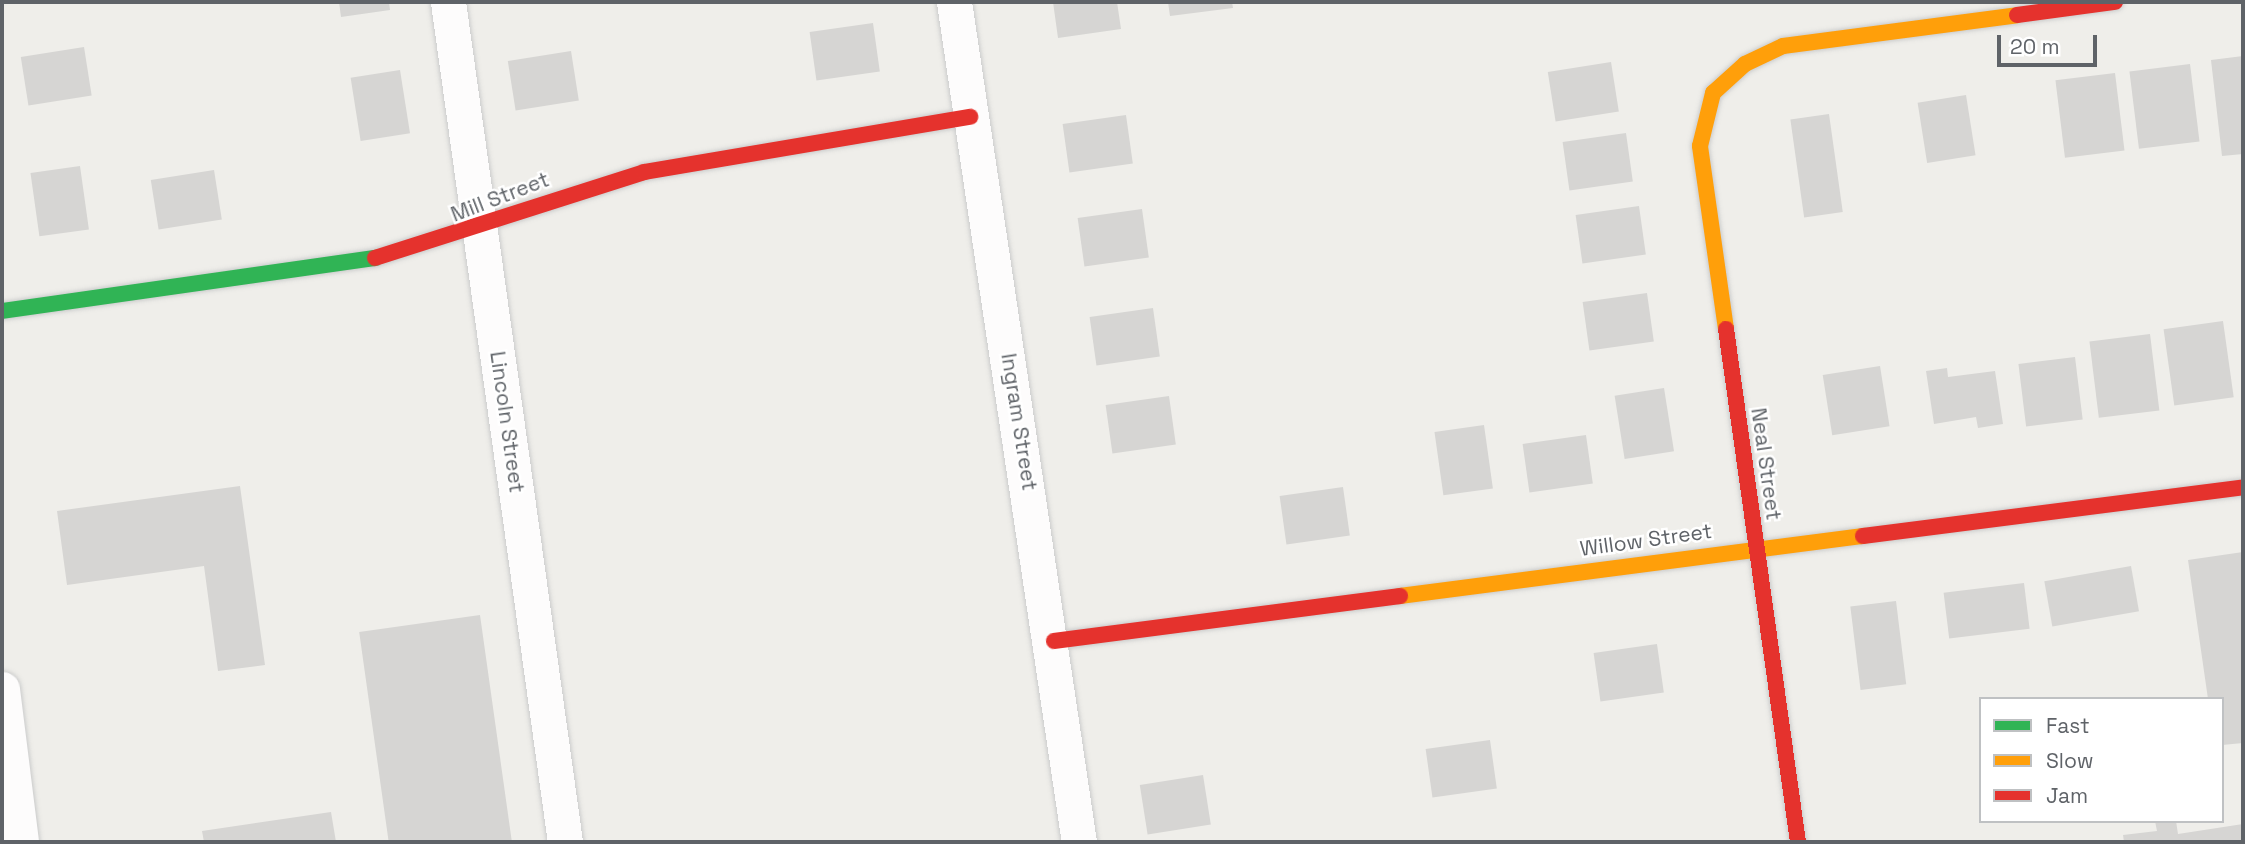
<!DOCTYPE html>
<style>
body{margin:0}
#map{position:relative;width:2245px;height:844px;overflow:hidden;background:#efeeea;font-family:"Space Grotesk",sans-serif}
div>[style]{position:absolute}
.building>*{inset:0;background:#d6d5d3;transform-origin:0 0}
.roads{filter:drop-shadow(0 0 2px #cbcccc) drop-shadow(0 0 2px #cbcccc)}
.street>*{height:35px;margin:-17.5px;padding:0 17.5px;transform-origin:17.5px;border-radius:17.5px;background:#fdfcfc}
.fast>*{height:16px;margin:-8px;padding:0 8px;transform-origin:8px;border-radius:8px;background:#30b455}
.slow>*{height:16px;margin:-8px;padding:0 8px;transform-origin:8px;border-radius:8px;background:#ff9f0a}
.jam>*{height:16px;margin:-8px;padding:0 8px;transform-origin:8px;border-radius:8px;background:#e5322d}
span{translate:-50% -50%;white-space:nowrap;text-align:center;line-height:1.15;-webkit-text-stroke:5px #fff;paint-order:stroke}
.street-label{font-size:21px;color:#5f6368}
.frame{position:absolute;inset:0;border:4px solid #5f6368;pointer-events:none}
.legend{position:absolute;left:1979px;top:697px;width:245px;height:126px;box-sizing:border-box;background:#fff;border:2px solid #bfc1c3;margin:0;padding:9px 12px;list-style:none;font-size:21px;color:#5f6368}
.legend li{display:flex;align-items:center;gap:14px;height:35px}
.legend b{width:35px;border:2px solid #bfc1c3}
.scale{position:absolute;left:1997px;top:35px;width:100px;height:32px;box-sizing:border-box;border:4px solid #5f6368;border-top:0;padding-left:9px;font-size:21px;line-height:24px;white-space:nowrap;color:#5f6368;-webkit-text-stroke:5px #fff;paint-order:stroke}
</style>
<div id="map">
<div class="building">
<div style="clip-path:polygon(339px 2px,389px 2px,390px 10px,341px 17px)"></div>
<div style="clip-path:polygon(1053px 2px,1117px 2px,1121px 29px,1058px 38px)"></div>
<div style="clip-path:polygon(1168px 2px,1232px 2px,1233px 8px,1170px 16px)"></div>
<div style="left:873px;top:23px;width:49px;height:64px;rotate:82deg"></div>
<div style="left:84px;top:47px;width:49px;height:64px;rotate:81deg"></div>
<div style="left:571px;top:51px;width:50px;height:64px;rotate:81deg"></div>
<div style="clip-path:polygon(2243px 56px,2243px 154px,2222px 156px,2211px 60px)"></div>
<div style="left:1611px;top:62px;width:50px;height:64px;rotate:81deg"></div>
<div style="left:2190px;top:64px;width:78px;height:61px;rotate:83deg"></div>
<div style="left:400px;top:70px;width:64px;height:50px;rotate:81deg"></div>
<div style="left:2115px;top:73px;width:78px;height:60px;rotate:83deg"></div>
<div style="left:1966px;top:95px;width:61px;height:49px;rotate:81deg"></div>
<div style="left:1829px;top:114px;width:99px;height:39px;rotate:82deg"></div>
<div style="left:1126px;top:115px;width:49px;height:64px;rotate:82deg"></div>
<div style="left:1626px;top:133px;width:49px;height:64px;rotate:82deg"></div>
<div style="left:80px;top:166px;width:64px;height:50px;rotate:82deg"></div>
<div style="left:214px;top:170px;width:50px;height:64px;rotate:81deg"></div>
<div style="left:1639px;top:206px;width:49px;height:64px;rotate:82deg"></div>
<div style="left:1142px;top:209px;width:49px;height:65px;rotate:82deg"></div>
<div style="left:1647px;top:293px;width:49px;height:65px;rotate:82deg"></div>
<div style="left:1153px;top:308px;width:49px;height:64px;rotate:82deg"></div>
<div style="left:2223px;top:321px;width:77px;height:60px;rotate:82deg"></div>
<div style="left:2150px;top:334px;width:77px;height:61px;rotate:83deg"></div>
<div style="left:2075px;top:357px;width:63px;height:57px;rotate:83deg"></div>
<div style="left:1880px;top:366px;width:61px;height:58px;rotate:81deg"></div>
<div style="clip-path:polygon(1947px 368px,1948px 377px,1995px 371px,2003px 424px,1978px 428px,1976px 417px,1934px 424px,1926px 371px)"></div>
<div style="left:1664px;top:388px;width:64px;height:50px;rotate:81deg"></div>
<div style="left:1169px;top:396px;width:49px;height:64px;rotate:82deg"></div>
<div style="left:1484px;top:425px;width:64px;height:50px;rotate:82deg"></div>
<div style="left:1586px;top:435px;width:49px;height:64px;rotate:82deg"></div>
<div style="clip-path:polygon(240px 486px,265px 665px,218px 671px,204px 566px,67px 585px,57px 511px)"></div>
<div style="left:1343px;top:487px;width:49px;height:64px;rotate:82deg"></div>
<div style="clip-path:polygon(2243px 552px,2243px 743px,2222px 745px,2222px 699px,2208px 699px,2188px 560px)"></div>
<div style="left:2131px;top:566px;width:46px;height:88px;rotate:80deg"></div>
<div style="left:2024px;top:583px;width:46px;height:81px;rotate:83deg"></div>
<div style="left:1896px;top:601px;width:84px;height:46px;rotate:83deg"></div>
<div style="left:480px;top:615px;width:229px;height:122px;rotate:82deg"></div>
<div style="left:1657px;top:644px;width:49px;height:64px;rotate:82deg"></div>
<div style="left:1490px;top:740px;width:49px;height:65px;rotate:82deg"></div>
<div style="left:1203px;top:775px;width:50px;height:64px;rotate:81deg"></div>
<div style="clip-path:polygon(331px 812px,336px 842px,204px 842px,202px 831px)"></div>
<div style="clip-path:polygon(2155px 821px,2176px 821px,2178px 834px,2243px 824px,2243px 842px,2124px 842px,2123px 835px,2157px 831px)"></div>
</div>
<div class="roads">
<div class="street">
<div style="left:448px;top:2px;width:848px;rotate:82.07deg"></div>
<div style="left:954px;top:2px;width:849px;rotate:81.54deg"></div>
<div style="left:2px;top:689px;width:154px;rotate:82.9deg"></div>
</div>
<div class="fast">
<div style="left:2px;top:311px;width:377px;rotate:-8.1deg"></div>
</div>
<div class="slow">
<div style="left:1726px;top:329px;width:185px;rotate:-98.1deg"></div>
<div style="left:1700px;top:146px;width:55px;rotate:-76.2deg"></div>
<div style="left:1713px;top:93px;width:43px;rotate:-42.2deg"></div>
<div style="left:1745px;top:64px;width:42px;rotate:-25.3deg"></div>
<div style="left:1783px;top:46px;width:236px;rotate:-7.5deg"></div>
<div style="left:1400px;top:596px;width:467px;rotate:-7.4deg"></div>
</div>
<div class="jam">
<div style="left:2017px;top:15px;width:99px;rotate:-7.6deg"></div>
<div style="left:375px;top:258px;width:282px;rotate:-17.7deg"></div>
<div style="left:644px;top:172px;width:331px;rotate:-9.6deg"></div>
<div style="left:1726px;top:329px;width:518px;rotate:82.01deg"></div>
<div style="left:1863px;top:536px;width:383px;rotate:-7.3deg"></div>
<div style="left:1054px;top:641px;width:349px;rotate:-7.4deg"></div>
</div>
</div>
<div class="street-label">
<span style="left:500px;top:197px;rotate:-21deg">Mill Street</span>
<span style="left:507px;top:422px;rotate:82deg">Lincoln Street</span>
<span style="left:1019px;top:422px;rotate:81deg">Ingram Street</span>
<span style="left:1766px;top:464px;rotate:82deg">Neal Street</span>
<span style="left:1646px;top:540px;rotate:-8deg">Willow Street</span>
</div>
<div class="frame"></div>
<ul class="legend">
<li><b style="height:9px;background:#30b455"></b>Fast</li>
<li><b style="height:9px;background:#ff9f0a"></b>Slow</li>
<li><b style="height:9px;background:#e5322d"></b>Jam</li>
</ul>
<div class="scale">20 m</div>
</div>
